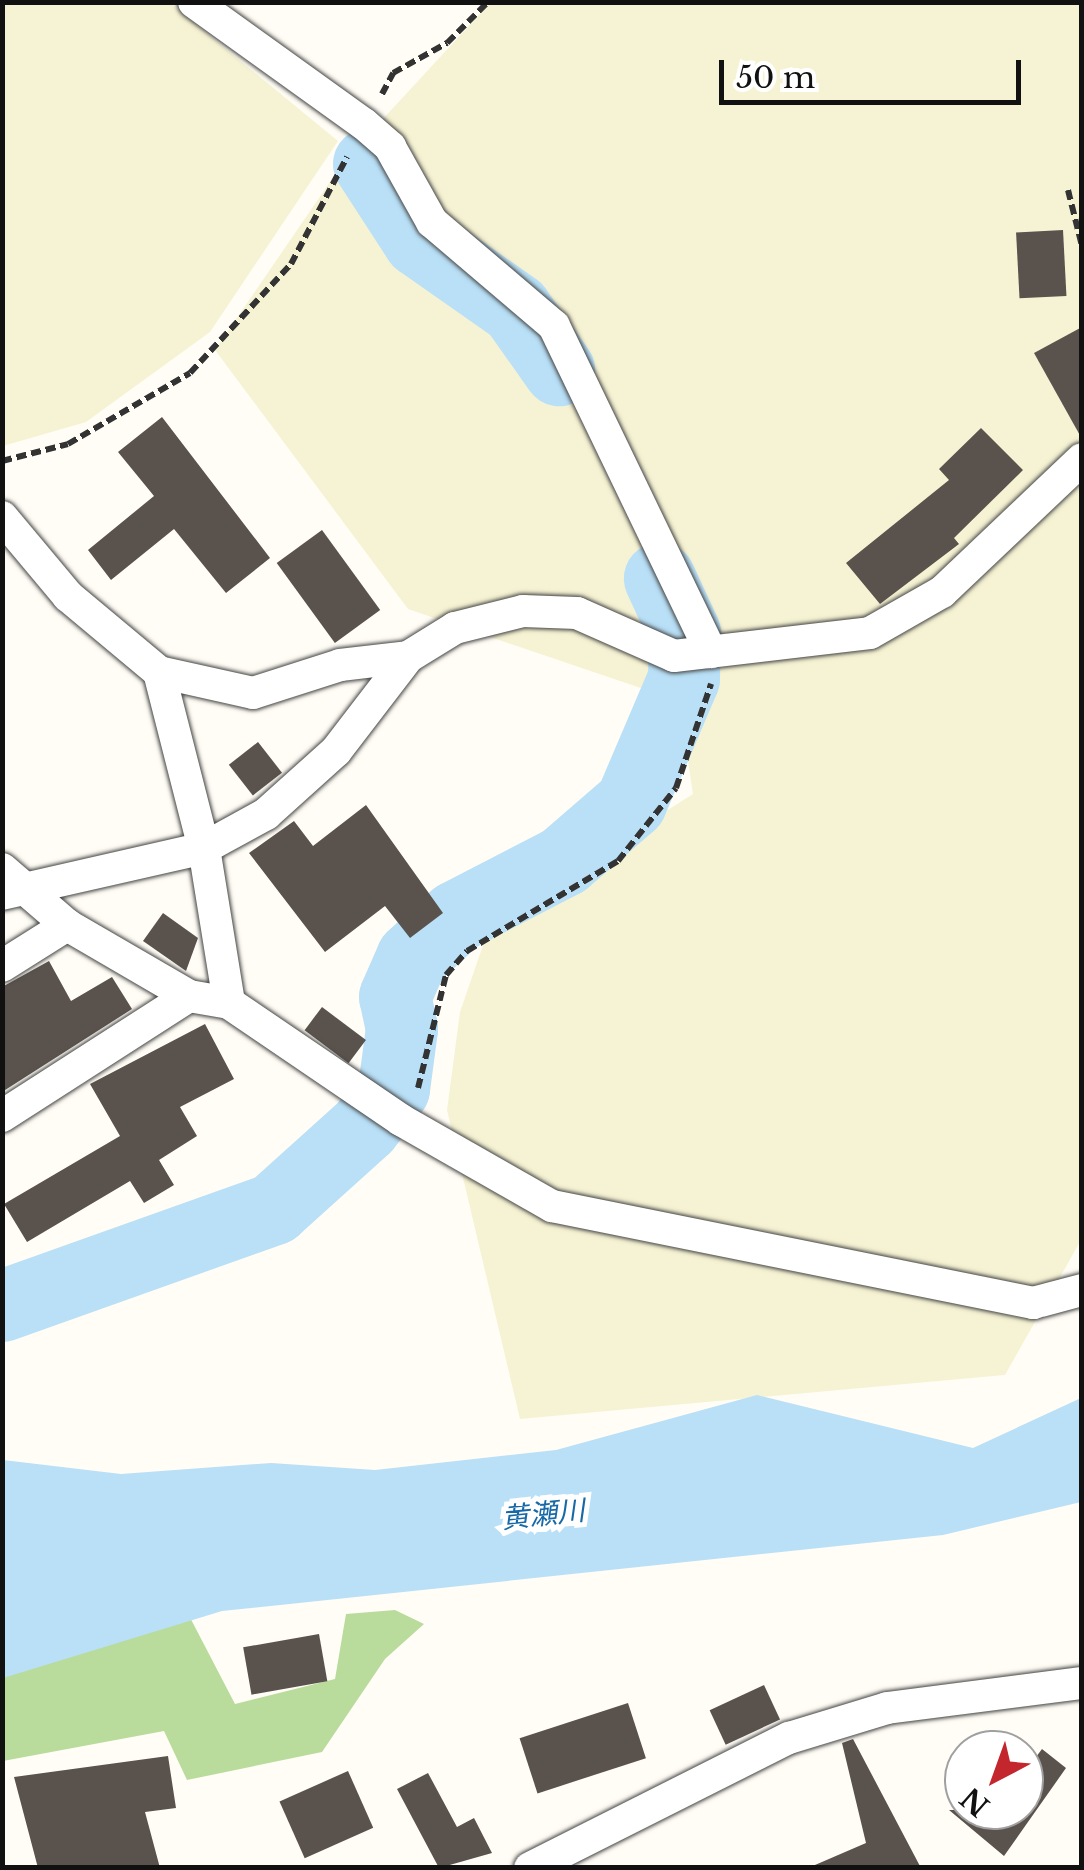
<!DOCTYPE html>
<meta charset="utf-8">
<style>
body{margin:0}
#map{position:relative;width:1084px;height:1870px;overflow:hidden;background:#fffdf5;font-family:"Libre Baskerville","Noto Sans JP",serif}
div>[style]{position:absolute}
.farmland>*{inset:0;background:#f6f3d4}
.forest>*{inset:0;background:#b9dc9c}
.water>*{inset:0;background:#b9e0f7}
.river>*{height:72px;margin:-36px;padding:0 36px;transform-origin:36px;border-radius:36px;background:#b9e0f7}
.building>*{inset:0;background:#5a524d;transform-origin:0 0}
.path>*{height:6px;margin-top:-3px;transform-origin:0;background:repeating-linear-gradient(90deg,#333 0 10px,transparent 0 15px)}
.roads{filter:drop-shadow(0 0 2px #444) drop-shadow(0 0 2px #444)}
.street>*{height:32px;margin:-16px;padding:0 16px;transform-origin:16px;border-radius:16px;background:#fff}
span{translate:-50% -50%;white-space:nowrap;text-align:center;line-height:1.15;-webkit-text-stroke:10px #fff;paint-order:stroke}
.water-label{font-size:28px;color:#1768a6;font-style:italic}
.frame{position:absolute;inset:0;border:5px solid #111;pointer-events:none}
.north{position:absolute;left:944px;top:1730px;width:100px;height:100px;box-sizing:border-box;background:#fff;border:2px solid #a0a0a0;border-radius:50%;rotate:221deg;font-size:28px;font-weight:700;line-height:40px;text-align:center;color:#111}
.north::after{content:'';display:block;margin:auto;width:35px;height:45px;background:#c4262e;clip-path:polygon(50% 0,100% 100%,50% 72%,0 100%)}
.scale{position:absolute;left:719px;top:60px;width:302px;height:45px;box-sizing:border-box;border:5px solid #111;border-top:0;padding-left:12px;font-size:30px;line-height:35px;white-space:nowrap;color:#111;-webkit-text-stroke:8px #fff;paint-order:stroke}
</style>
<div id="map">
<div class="farmland">
<div style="clip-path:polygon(3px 3px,170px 3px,338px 141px,210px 332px,86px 422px,3px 446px)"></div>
<div style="clip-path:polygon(490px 3px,1081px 3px,1081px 1240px,1005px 1375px,520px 1419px,447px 1110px,460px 1012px,491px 922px,693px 794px,679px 701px,408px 609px,215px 350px,345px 160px)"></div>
</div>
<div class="forest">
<div style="clip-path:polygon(183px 1604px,235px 1704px,335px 1679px,346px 1614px,395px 1610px,424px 1624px,385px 1659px,322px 1752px,187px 1780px,164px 1731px,3px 1761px,3px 1652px)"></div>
</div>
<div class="water">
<div style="clip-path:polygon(757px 1395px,973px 1448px,1081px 1398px,1081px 1502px,943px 1535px,222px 1611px,3px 1678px,3px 1460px,121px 1474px,271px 1463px,375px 1470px,556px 1450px)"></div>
</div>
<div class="river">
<div style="left:369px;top:164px;width:92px;rotate:57deg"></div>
<div style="left:419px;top:241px;width:118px;rotate:35deg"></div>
<div style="left:516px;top:309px;width:75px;rotate:54.8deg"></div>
<div style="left:2px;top:1306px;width:289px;rotate:-19.6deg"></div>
<div style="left:274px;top:1209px;width:122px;rotate:-42deg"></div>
<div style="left:365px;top:1127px;width:48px;rotate:-52.7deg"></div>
<div style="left:394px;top:1089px;width:61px;rotate:-82.4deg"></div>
<div style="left:402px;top:1029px;width:33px;rotate:-102deg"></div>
<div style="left:395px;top:997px;width:43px;rotate:-66.4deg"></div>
<div style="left:412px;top:958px;width:60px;rotate:-43deg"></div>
<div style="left:456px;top:917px;width:122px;rotate:-27.4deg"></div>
<div style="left:564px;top:861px;width:89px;rotate:-40.9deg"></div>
<div style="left:631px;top:803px;width:135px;rotate:-66.9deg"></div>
<div style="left:684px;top:679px;width:46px;rotate:-88.8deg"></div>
<div style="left:685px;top:633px;width:60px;rotate:-114.8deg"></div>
</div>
<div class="building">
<div style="left:1063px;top:230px;width:66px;height:47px;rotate:87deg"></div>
<div style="clip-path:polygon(1082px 327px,1082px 439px,1034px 353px)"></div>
<div style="clip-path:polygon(162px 417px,270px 558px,226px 593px,174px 529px,111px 580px,88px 550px,154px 496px,118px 452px)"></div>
<div style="clip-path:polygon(981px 428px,1023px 470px,954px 538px,959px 544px,880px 604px,846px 563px,949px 480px,939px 469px)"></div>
<div style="left:322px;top:530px;width:99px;height:56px;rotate:54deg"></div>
<div style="left:258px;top:742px;width:39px;height:37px;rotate:52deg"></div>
<div style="clip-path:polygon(366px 805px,443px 913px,410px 938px,385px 906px,325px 952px,249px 853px,294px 821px,313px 846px)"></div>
<div style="clip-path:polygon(163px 913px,198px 938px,186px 971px,143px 941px)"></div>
<div style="clip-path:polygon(49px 961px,71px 1001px,112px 977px,132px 1009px,2px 1092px,2px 987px)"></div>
<div style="left:322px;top:1007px;width:55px;height:29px;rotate:37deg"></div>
<div style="clip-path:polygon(205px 1024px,234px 1079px,180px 1107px,197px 1136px,159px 1160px,174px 1185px,144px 1203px,130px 1181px,27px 1242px,4px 1204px,120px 1136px,90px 1084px)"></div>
<div style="left:319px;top:1634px;width:48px;height:77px;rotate:80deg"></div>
<div style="left:764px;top:1685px;width:38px;height:60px;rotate:65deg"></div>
<div style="left:628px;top:1703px;width:58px;height:114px;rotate:72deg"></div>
<div style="clip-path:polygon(853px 1739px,921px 1868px,808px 1868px,866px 1843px,842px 1743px)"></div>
<div style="clip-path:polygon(1042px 1749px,1066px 1768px,1004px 1856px,949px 1810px,1024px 1810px,1024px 1773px)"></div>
<div style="clip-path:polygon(168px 1756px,176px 1808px,145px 1812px,160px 1868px,38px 1868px,14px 1777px)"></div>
<div style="left:348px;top:1771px;width:62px;height:75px;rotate:66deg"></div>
<div style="clip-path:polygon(428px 1773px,457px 1827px,474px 1818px,492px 1853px,439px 1868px,397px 1789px)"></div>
</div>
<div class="path">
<div style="left:382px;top:94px;width:24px;rotate:-62deg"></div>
<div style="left:393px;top:73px;width:62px;rotate:-29.1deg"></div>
<div style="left:447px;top:43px;width:58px;rotate:-45deg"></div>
<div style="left:1068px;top:190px;width:58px;rotate:76deg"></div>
<div style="left:2px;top:461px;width:68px;rotate:-14.4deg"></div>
<div style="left:68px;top:444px;width:141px;rotate:-30.2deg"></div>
<div style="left:190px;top:373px;width:149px;rotate:-47.2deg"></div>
<div style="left:291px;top:264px;width:121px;rotate:-62.4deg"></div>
<div style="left:418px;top:1088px;width:116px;rotate:-76.1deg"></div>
<div style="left:446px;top:975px;width:32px;rotate:-49deg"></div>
<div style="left:467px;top:951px;width:176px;rotate:-30.8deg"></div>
<div style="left:618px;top:861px;width:93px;rotate:-51.5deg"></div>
<div style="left:676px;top:788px;width:110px;rotate:-71.4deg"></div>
</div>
<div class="roads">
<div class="street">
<div style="left:194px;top:2px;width:209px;rotate:35.7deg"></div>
<div style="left:364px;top:124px;width:35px;rotate:41deg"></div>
<div style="left:390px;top:147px;width:86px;rotate:60.8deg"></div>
<div style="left:432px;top:222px;width:160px;rotate:40.4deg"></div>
<div style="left:554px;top:326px;width:362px;rotate:64.3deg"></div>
<div style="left:2px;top:517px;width:103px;rotate:50.1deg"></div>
<div style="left:68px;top:596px;width:119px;rotate:39.9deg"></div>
<div style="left:159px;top:672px;width:96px;rotate:12.6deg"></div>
<div style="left:253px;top:693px;width:91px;rotate:-17.8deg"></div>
<div style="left:340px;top:665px;width:68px;rotate:-6.7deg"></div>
<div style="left:159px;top:672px;width:182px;rotate:75.7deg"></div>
<div style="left:204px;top:848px;width:157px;rotate:80.8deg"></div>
<div style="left:2px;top:869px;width:86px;rotate:40.7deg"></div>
<div style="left:67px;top:925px;width:141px;rotate:30.2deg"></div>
<div style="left:189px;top:996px;width:41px;rotate:9.9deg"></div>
<div style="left:229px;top:1003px;width:208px;rotate:34.2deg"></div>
<div style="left:401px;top:1120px;width:174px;rotate:29.7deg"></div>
<div style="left:552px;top:1206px;width:491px;rotate:11.4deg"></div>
<div style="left:1033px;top:1303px;width:51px;rotate:-14.9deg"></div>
<div style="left:2px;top:894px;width:207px;rotate:-12.8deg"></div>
<div style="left:204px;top:848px;width:71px;rotate:-28.7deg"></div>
<div style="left:266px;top:814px;width:94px;rotate:-42deg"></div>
<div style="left:336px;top:751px;width:118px;rotate:-52.5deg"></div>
<div style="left:408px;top:657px;width:55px;rotate:-31.7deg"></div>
<div style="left:455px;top:628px;width:70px;rotate:-14deg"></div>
<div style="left:523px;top:611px;width:54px;rotate:2.1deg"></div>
<div style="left:577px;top:613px;width:106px;rotate:23.9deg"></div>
<div style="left:674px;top:656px;width:197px;rotate:-6.7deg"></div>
<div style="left:870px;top:633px;width:83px;rotate:-29.7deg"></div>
<div style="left:942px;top:592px;width:193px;rotate:-43.5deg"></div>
<div style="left:2px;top:966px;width:77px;rotate:-32.2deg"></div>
<div style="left:2px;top:1116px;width:222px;rotate:-32.7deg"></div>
<div style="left:530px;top:1868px;width:290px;rotate:-26.7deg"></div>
<div style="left:789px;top:1738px;width:102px;rotate:-17deg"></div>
<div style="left:887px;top:1708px;width:197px;rotate:-7.3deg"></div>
</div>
</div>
<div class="water-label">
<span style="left:543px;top:1515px;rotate:-6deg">黄瀬川</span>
</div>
<div class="frame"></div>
<div class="north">N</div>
<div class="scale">50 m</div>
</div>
